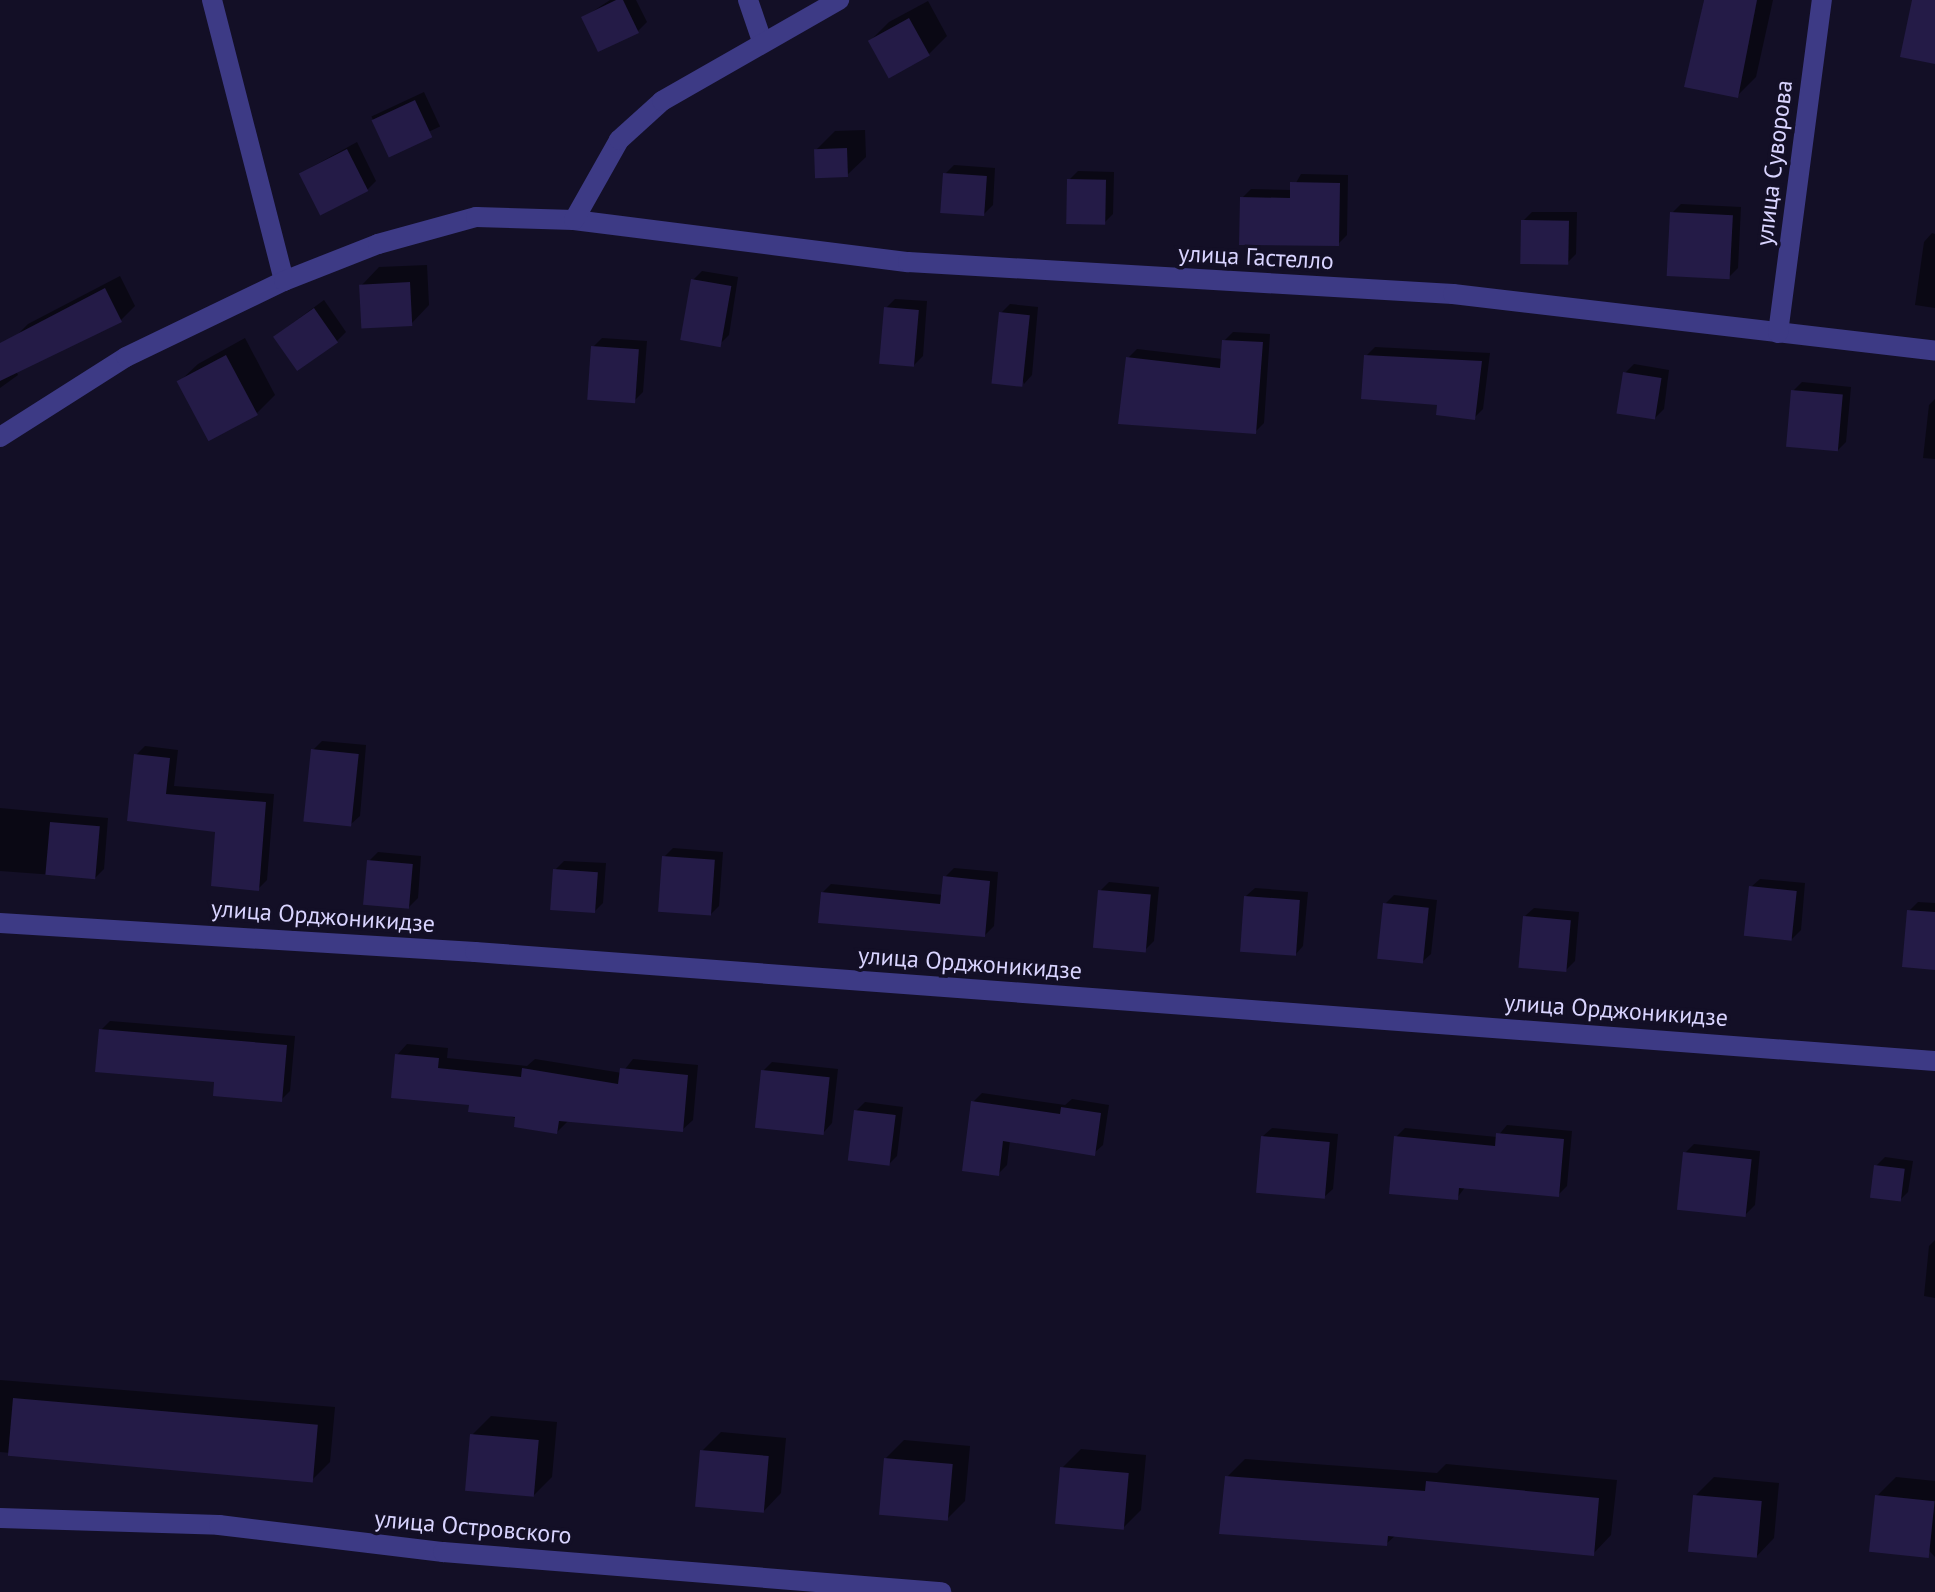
<!DOCTYPE html>
<meta charset="utf-8">
<style>
body{margin:0}
#map{position:relative;width:1935px;height:1592px;overflow:hidden;background:#130f26;font-family:"PT Sans",sans-serif}
div>[style]{position:absolute}
.shadow>*{inset:0;background:#0007;transform-origin:0 0}
.building>*{inset:0;background:#241b47;transform-origin:0 0}
.minor>*{height:20px;margin:-10px;padding:0 10px;transform-origin:10px;border-radius:10px;background:#3d3a85}
span{translate:-50% -50%;white-space:nowrap;text-align:center;line-height:1.15;-webkit-text-stroke:7px #130f26;paint-order:stroke}
.street-label{font-size:24px;color:#d9d4ff}
</style>
<div id="map">
<div class="shadow">
<div style="clip-path:polygon(610px 0,636px 0,647px 22px,638px 31px,583px 18px)"></div>
<div style="clip-path:polygon(1704px 0,1773px 0,1756px 77px,1737px 96px,1687px 85px)"></div>
<div style="clip-path:polygon(928px 1px,947px 36px,929px 54px,870px 41px,889px 22px)"></div>
<div style="left:424px;top:92px;width:38px;height:58px;rotate:65deg"></div>
<div style="clip-path:polygon(865px 130px,866px 157px,847px 175px,816px 150px,835px 131px)"></div>
<div style="clip-path:polygon(357px 142px,376px 181px,367px 190px,301px 173px)"></div>
<div style="clip-path:polygon(954px 165px,995px 168px,993px 205px,984px 214px,945px 174px)"></div>
<div style="clip-path:polygon(1078px 171px,1114px 172px,1113px 214px,1104px 223px,1069px 180px)"></div>
<div style="clip-path:polygon(1301px 174px,1348px 175px,1347px 235px,1338px 244px,1242px 198px,1251px 189px,1292px 190px)"></div>
<div style="clip-path:polygon(1681px 204px,1741px 207px,1738px 268px,1729px 277px,1672px 213px)"></div>
<div style="clip-path:polygon(1532px 212px,1577px 212px,1576px 254px,1567px 263px,1523px 221px)"></div>
<div style="clip-path:polygon(1932px 233px,1935px 234px,1935px 308px,1915px 305px,1924px 242px)"></div>
<div style="clip-path:polygon(427px 265px,429px 305px,411px 324px,361px 286px,379px 267px)"></div>
<div style="clip-path:polygon(702px 271px,738px 277px,729px 335px,720px 344px,693px 280px)"></div>
<div style="clip-path:polygon(120px 276px,135px 306px,121px 320px,14px 338px,28px 324px)"></div>
<div style="clip-path:polygon(895px 299px,927px 301px,923px 356px,914px 365px,886px 308px)"></div>
<div style="clip-path:polygon(324px 300px,346px 332px,337px 341px,275px 336px)"></div>
<div style="clip-path:polygon(1010px 304px,1038px 307px,1032px 375px,1024px 384px,1001px 313px)"></div>
<div style="clip-path:polygon(1233px 332px,1270px 334px,1264px 423px,1255px 432px,1128px 358px,1137px 349px,1223px 359px,1224px 341px)"></div>
<div style="clip-path:polygon(245px 338px,275px 395px,257px 413px,179px 382px,198px 364px)"></div>
<div style="clip-path:polygon(602px 338px,647px 341px,643px 392px,634px 401px,593px 347px)"></div>
<div style="clip-path:polygon(1375px 347px,1490px 353px,1483px 409px,1474px 418px,1440px 403px,1366px 356px)"></div>
<div style="clip-path:polygon(5px 348px,18px 375px,0 388px,0 350px)"></div>
<div style="clip-path:polygon(1634px 364px,1669px 370px,1664px 409px,1655px 418px,1625px 373px)"></div>
<div style="clip-path:polygon(1802px 382px,1851px 387px,1846px 442px,1837px 451px,1793px 391px)"></div>
<div style="clip-path:polygon(1935px 399px,1935px 459px,1923px 458px,1929px 405px)"></div>
<div style="clip-path:polygon(322px 741px,366px 745px,360px 816px,351px 824px,313px 750px)"></div>
<div style="clip-path:polygon(145px 746px,178px 750px,174px 786px,274px 794px,267px 880px,258px 889px,217px 831px,129px 820px,136px 755px)"></div>
<div style="clip-path:polygon(0 808px,108px 818px,104px 869px,95px 878px,0 871px)"></div>
<div style="clip-path:polygon(673px 848px,723px 852px,719px 906px,710px 915px,664px 857px)"></div>
<div style="clip-path:polygon(378px 852px,421px 856px,418px 898px,409px 907px,369px 861px)"></div>
<div style="clip-path:polygon(564px 861px,606px 863px,603px 903px,594px 912px,555px 870px)"></div>
<div style="clip-path:polygon(954px 868px,998px 872px,994px 926px,985px 935px,822px 893px,831px 884px,943px 895px,945px 877px)"></div>
<div style="clip-path:polygon(1760px 879px,1805px 883px,1801px 930px,1792px 939px,1751px 887px)"></div>
<div style="clip-path:polygon(1109px 882px,1159px 887px,1154px 941px,1145px 950px,1100px 891px)"></div>
<div style="clip-path:polygon(1255px 888px,1308px 892px,1303px 946px,1295px 955px,1246px 896px)"></div>
<div style="clip-path:polygon(1394px 895px,1437px 900px,1431px 954px,1422px 962px,1385px 904px)"></div>
<div style="clip-path:polygon(1918px 902px,1935px 903px,1935px 968px,1909px 911px)"></div>
<div style="clip-path:polygon(1534px 908px,1579px 912px,1575px 961px,1566px 970px,1525px 916px)"></div>
<div style="clip-path:polygon(110px 1021px,295px 1036px,290px 1091px,281px 1100px,217px 1080px,101px 1030px)"></div>
<div style="clip-path:polygon(407px 1044px,448px 1048px,447px 1058px,527px 1066px,535px 1059px,622px 1073px,633px 1059px,698px 1065px,693px 1120px,682px 1130px,569px 1120px,557px 1132px,471px 1103px,397px 1055px)"></div>
<div style="clip-path:polygon(772px 1062px,838px 1069px,832px 1123px,824px 1132px,763px 1071px)"></div>
<div style="clip-path:polygon(982px 1093px,1065px 1105px,1072px 1099px,1109px 1105px,1103px 1145px,1094px 1153px,1010px 1140px,1007px 1165px,998px 1174px,973px 1102px)"></div>
<div style="clip-path:polygon(865px 1102px,903px 1107px,897px 1156px,889px 1164px,856px 1111px)"></div>
<div style="clip-path:polygon(1507px 1125px,1572px 1131px,1567px 1186px,1558px 1195px,1466px 1186px,1457px 1198px,1396px 1137px,1405px 1128px,1497px 1137px)"></div>
<div style="clip-path:polygon(1272px 1128px,1338px 1134px,1333px 1189px,1324px 1197px,1263px 1136px)"></div>
<div style="clip-path:polygon(1694px 1144px,1760px 1151px,1755px 1205px,1746px 1214px,1685px 1153px)"></div>
<div style="clip-path:polygon(1885px 1157px,1913px 1161px,1908px 1192px,1899px 1201px,1876px 1166px)"></div>
<div style="clip-path:polygon(1935px 1240px,1935px 1298px,1924px 1296px,1929px 1246px)"></div>
<div style="clip-path:polygon(0 1380px,335px 1407px,330px 1462px,311px 1481px,0 1452px)"></div>
<div style="clip-path:polygon(491px 1416px,557px 1422px,552px 1477px,533px 1496px,472px 1435px)"></div>
<div style="clip-path:polygon(721px 1432px,786px 1438px,781px 1493px,763px 1512px,702px 1451px)"></div>
<div style="clip-path:polygon(904px 1440px,970px 1446px,965px 1501px,947px 1519px,886px 1458px)"></div>
<div style="clip-path:polygon(1081px 1449px,1146px 1455px,1141px 1510px,1123px 1528px,1062px 1468px)"></div>
<div style="clip-path:polygon(1245px 1459px,1437px 1473px,1446px 1464px,1617px 1480px,1611px 1535px,1593px 1554px,1396px 1535px,1386px 1544px,1227px 1477px)"></div>
<div style="clip-path:polygon(1714px 1477px,1779px 1483px,1774px 1538px,1756px 1557px,1695px 1496px)"></div>
<div style="clip-path:polygon(1896px 1477px,1935px 1481px,1935px 1557px,1877px 1496px)"></div>
</div>
<div class="building">
<div style="clip-path:polygon(616px 0,623px 0,639px 33px,598px 52px,581px 17px)"></div>
<div style="clip-path:polygon(1704px 0,1757px 0,1738px 98px,1684px 87px)"></div>
<div style="clip-path:polygon(1912px 0,1935px 0,1935px 64px,1900px 57px)"></div>
<div style="left:909px;top:18px;width:43px;height:47px;rotate:61deg"></div>
<div style="left:415px;top:100px;width:41px;height:48px;rotate:65deg"></div>
<div style="left:847px;top:148px;width:29px;height:33px;rotate:88deg"></div>
<div style="left:347px;top:149px;width:47px;height:54px;rotate:63deg"></div>
<div style="left:943px;top:173px;width:44px;height:40px;rotate:4deg"></div>
<div style="left:1067px;top:179px;width:39px;height:45px;rotate:1deg"></div>
<div style="clip-path:polygon(1290px 182px,1340px 183px,1339px 246px,1239px 245px,1240px 197px,1290px 198px)"></div>
<div style="left:1670px;top:212px;width:63px;height:64px;rotate:3deg"></div>
<div style="left:1521px;top:220px;width:48px;height:44px;rotate:1deg"></div>
<div style="left:691px;top:279px;width:41px;height:62px;rotate:10deg"></div>
<div style="left:410px;top:282px;width:44px;height:51px;rotate:87deg"></div>
<div style="clip-path:polygon(105px 288px,122px 322px,0 381px,0 343px)"></div>
<div style="left:884px;top:307px;width:35px;height:57px;rotate:5deg"></div>
<div style="left:314px;top:308px;width:42px;height:50px;rotate:55deg"></div>
<div style="left:999px;top:312px;width:31px;height:72px;rotate:6deg"></div>
<div style="clip-path:polygon(1222px 340px,1263px 342px,1256px 434px,1118px 424px,1126px 357px,1220px 368px)"></div>
<div style="left:591px;top:346px;width:48px;height:54px;rotate:4deg"></div>
<div style="left:226px;top:355px;width:68px;height:56px;rotate:62deg"></div>
<div style="clip-path:polygon(1364px 355px,1482px 361px,1475px 420px,1436px 415px,1437px 405px,1361px 399px)"></div>
<div style="left:1623px;top:372px;width:39px;height:42px;rotate:9deg"></div>
<div style="left:1791px;top:390px;width:52px;height:57px;rotate:5deg"></div>
<div style="left:311px;top:749px;width:48px;height:73px;rotate:6deg"></div>
<div style="clip-path:polygon(134px 754px,170px 758px,166px 794px,266px 802px,259px 891px,211px 886px,215px 832px,127px 821px)"></div>
<div style="left:50px;top:822px;width:50px;height:53px;rotate:5deg"></div>
<div style="left:662px;top:856px;width:53px;height:56px;rotate:4deg"></div>
<div style="left:367px;top:860px;width:46px;height:45px;rotate:5deg"></div>
<div style="left:553px;top:869px;width:45px;height:41px;rotate:4deg"></div>
<div style="clip-path:polygon(943px 876px,990px 881px,985px 937px,818px 923px,821px 892px,940px 904px)"></div>
<div style="left:1749px;top:886px;width:48px;height:50px;rotate:6deg"></div>
<div style="left:1098px;top:890px;width:53px;height:58px;rotate:5deg"></div>
<div style="left:1244px;top:896px;width:56px;height:56px;rotate:4deg"></div>
<div style="left:1383px;top:903px;width:46px;height:56px;rotate:6deg"></div>
<div style="clip-path:polygon(1907px 910px,1935px 912px,1935px 970px,1902px 967px)"></div>
<div style="left:1523px;top:916px;width:48px;height:52px;rotate:5deg"></div>
<div style="clip-path:polygon(99px 1029px,287px 1045px,282px 1102px,213px 1096px,214px 1082px,95px 1072px)"></div>
<div style="clip-path:polygon(395px 1054px,439px 1058px,438px 1068px,521px 1077px,522px 1068px,618px 1084px,620px 1068px,688px 1075px,683px 1132px,559px 1121px,557px 1134px,514px 1127px,515px 1117px,468px 1112px,469px 1105px,391px 1098px)"></div>
<div style="left:761px;top:1070px;width:69px;height:58px;rotate:6deg"></div>
<div style="clip-path:polygon(971px 1101px,1060px 1114px,1061px 1107px,1101px 1113px,1095px 1156px,1003px 1141px,999px 1176px,962px 1171px)"></div>
<div style="left:854px;top:1110px;width:42px;height:51px;rotate:7deg"></div>
<div style="clip-path:polygon(1496px 1133px,1564px 1139px,1559px 1197px,1459px 1188px,1458px 1200px,1389px 1194px,1394px 1136px,1495px 1146px)"></div>
<div style="left:1261px;top:1136px;width:69px;height:57px;rotate:5deg"></div>
<div style="left:1683px;top:1152px;width:69px;height:58px;rotate:6deg"></div>
<div style="left:1874px;top:1165px;width:31px;height:33px;rotate:7deg"></div>
<div style="left:13px;top:1398px;width:306px;height:58px;rotate:5deg"></div>
<div style="left:470px;top:1434px;width:69px;height:57px;rotate:5deg"></div>
<div style="left:700px;top:1450px;width:69px;height:57px;rotate:5deg"></div>
<div style="left:884px;top:1458px;width:69px;height:57px;rotate:5deg"></div>
<div style="left:1060px;top:1467px;width:69px;height:57px;rotate:5deg"></div>
<div style="clip-path:polygon(1225px 1476px,1425px 1491px,1426px 1481px,1599px 1498px,1594px 1556px,1388px 1536px,1387px 1546px,1219px 1534px)"></div>
<div style="left:1693px;top:1495px;width:69px;height:57px;rotate:5deg"></div>
<div style="left:1875px;top:1495px;width:60px;height:57px;rotate:6deg"></div>
</div>
<div class="minor">
<div style="left:212px;top:0;width:290px;rotate:75.6deg"></div>
<div style="left:748px;top:0;width:43px;rotate:71.1deg"></div>
<div style="left:574px;top:220px;width:337px;rotate:7.2deg"></div>
<div style="left:908px;top:262px;width:546px;rotate:3.36deg"></div>
<div style="left:1453px;top:294px;width:485px;rotate:6.7deg"></div>
<div style="left:1778px;top:333px;width:336px;rotate:-82.5deg"></div>
<div style="left:0;top:437px;width:149px;rotate:-32.4deg"></div>
<div style="left:126px;top:357px;width:175px;rotate:-25.7deg"></div>
<div style="left:284px;top:281px;width:101px;rotate:-21.5deg"></div>
<div style="left:378px;top:244px;width:102px;rotate:-15.4deg"></div>
<div style="left:476px;top:217px;width:98px;rotate:1.8deg"></div>
<div style="left:574px;top:220px;width:92px;rotate:-60.6deg"></div>
<div style="left:619px;top:140px;width:58px;rotate:-42.2deg"></div>
<div style="left:662px;top:101px;width:204px;rotate:-29.7deg"></div>
<div style="left:0;top:923px;width:476px;rotate:3.5deg"></div>
<div style="left:475px;top:952px;width:1464px;rotate:4.27deg"></div>
<div style="left:0;top:1518px;width:219px;rotate:1.8deg"></div>
<div style="left:219px;top:1525px;width:226px;rotate:6.9deg"></div>
<div style="left:443px;top:1552px;width:500px;rotate:4.6deg"></div>
</div>
<div class="street-label">
<span style="left:1774px;top:163px;rotate:-83deg">улица Суворова</span>
<span style="left:1256px;top:257px;rotate:3deg">улица Гастелло</span>
<span style="left:323px;top:916px;rotate:4deg">улица Орджоникидзе</span>
<span style="left:970px;top:963px;rotate:4deg">улица Орджоникидзе</span>
<span style="left:1616px;top:1010px;rotate:4deg">улица Орджоникидзе</span>
<span style="left:473px;top:1527px;rotate:5deg">улица Островского</span>
</div>
</div>
